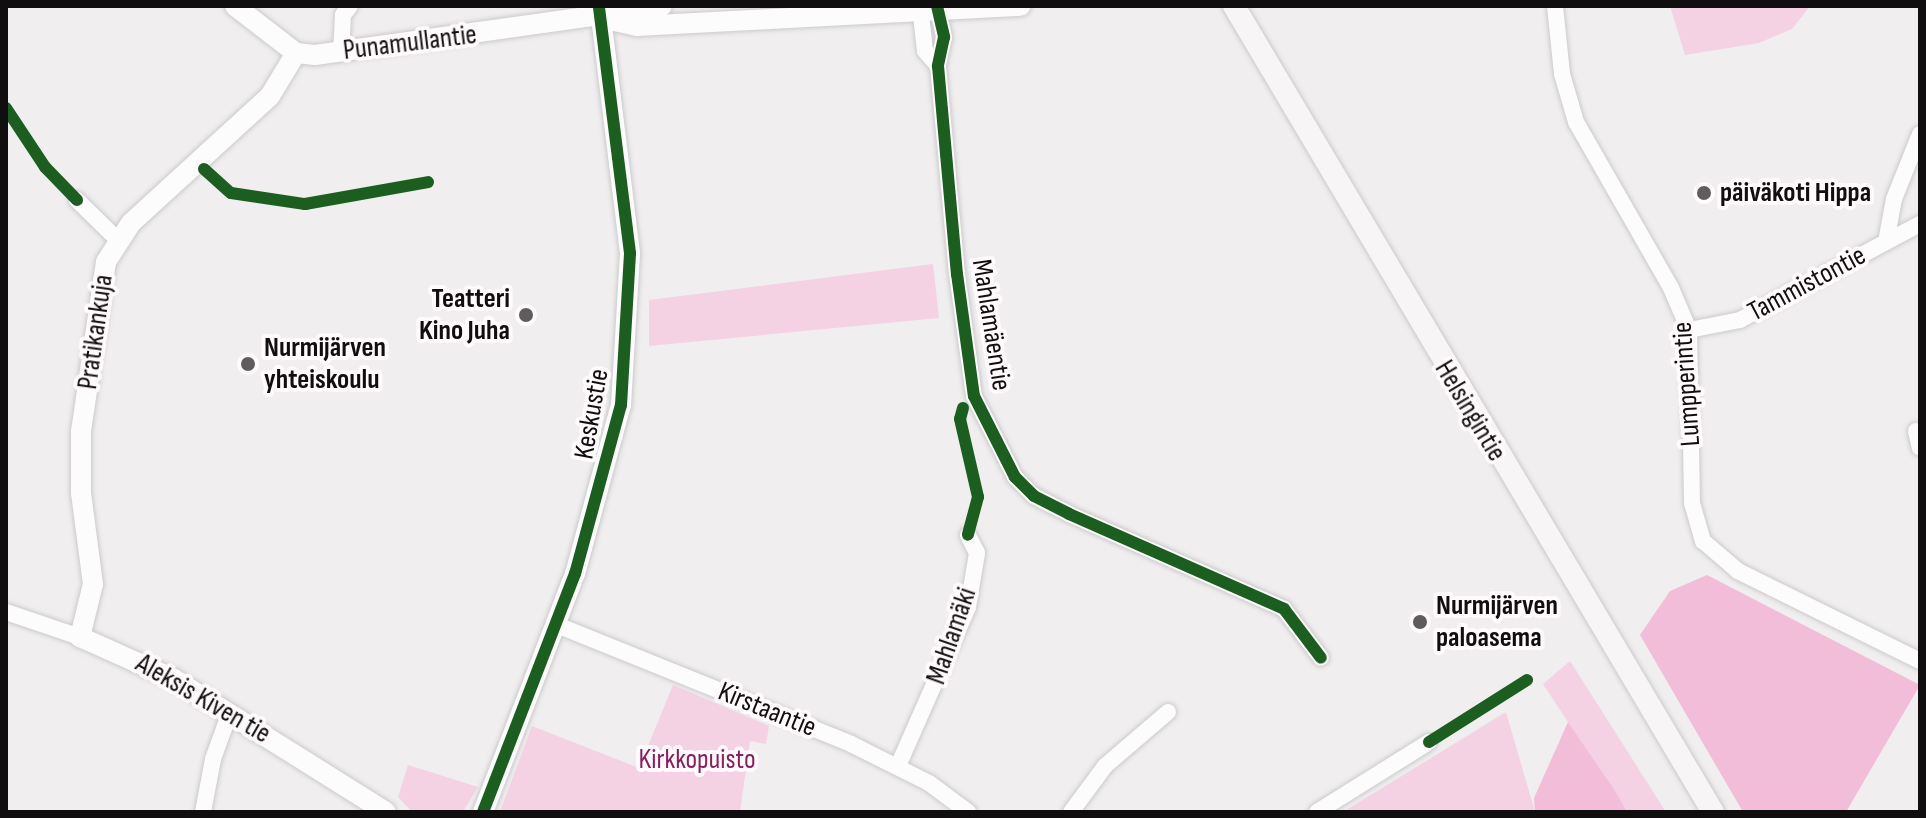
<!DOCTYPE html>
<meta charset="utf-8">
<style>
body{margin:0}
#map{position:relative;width:1926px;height:818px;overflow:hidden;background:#f0eeef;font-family:"Sofia Sans Condensed",sans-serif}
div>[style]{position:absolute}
.green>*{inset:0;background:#f4d2e3}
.forest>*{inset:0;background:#f2bdd8}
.roads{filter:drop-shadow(0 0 2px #cccacb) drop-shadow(0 0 2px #cccacb)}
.minor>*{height:16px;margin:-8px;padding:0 8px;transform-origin:8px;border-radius:8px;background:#fdfcfd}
.tertiary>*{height:20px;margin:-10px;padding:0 10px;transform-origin:10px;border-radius:10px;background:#fdfcfd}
.secondary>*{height:22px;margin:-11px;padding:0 11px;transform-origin:11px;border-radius:11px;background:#f8f5f7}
.cycleway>*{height:12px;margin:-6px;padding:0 6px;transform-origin:6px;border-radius:6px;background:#1b5e20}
.dots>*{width:22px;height:22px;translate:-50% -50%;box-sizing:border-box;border:4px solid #fffafc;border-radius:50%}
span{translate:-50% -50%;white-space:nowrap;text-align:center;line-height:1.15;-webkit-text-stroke:8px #fffafc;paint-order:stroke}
.street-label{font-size:28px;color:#100e0f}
.poi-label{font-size:28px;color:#100e0f;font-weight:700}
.left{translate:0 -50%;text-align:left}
.right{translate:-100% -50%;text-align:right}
.park-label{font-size:28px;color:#891e5f}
.frame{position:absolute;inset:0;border:8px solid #100e0f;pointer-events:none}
</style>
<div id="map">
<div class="green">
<div style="clip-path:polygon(1670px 6px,1810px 6px,1792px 29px,1759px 43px,1685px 55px)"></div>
<div style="clip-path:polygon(933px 264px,939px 318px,649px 346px,649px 300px)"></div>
<div style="clip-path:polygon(1570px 661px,1666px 812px,1627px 812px,1543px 684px)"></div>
<div style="clip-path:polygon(673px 685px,769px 726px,766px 744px,750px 741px,740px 812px,500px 812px,532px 726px,639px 768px)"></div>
<div style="clip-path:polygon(1506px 712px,1535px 812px,1343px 812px)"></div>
<div style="clip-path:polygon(408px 765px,478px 787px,463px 812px,412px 812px,398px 797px)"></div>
</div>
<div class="forest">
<div style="clip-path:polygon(1707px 575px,1920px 685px,1846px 812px,1743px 812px,1640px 635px,1670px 591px)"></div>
<div style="clip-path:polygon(1568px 722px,1615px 791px,1627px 812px,1535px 812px,1534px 798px)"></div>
</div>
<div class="roads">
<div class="minor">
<div style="left:920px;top:6px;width:45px;rotate:83.7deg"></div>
<div style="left:925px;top:51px;width:20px;rotate:49deg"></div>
<div style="left:937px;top:6px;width:32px;rotate:77deg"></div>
<div style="left:944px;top:37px;width:30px;rotate:102deg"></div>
<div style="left:938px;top:66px;width:209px;rotate:84.8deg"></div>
<div style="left:957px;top:274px;width:123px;rotate:82.1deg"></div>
<div style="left:974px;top:396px;width:91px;rotate:63.2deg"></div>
<div style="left:1015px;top:477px;width:27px;rotate:45deg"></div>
<div style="left:1034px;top:496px;width:39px;rotate:27deg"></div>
<div style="left:1069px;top:514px;width:235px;rotate:23.8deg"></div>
<div style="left:1284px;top:609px;width:61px;rotate:52.9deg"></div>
<div style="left:1555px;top:6px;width:68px;rotate:84.1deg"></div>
<div style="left:1562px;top:74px;width:50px;rotate:73.7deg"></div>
<div style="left:1576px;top:122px;width:191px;rotate:60.2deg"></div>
<div style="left:1671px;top:288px;width:46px;rotate:66.8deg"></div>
<div style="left:1689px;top:330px;width:173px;rotate:89deg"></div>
<div style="left:1692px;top:503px;width:40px;rotate:74deg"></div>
<div style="left:1703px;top:541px;width:46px;rotate:40.6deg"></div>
<div style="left:1738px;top:571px;width:203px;rotate:26.3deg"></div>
<div style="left:341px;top:53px;width:38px;rotate:-87deg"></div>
<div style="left:343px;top:15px;width:11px;rotate:-52deg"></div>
<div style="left:77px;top:200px;width:56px;rotate:44.3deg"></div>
<div style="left:1886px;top:242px;width:44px;rotate:-79.5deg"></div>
<div style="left:1894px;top:199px;width:70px;rotate:-68.2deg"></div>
<div style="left:1689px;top:330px;width:52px;rotate:-11.1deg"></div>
<div style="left:1740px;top:320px;width:204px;rotate:-28.1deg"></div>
<div style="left:1916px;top:431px;width:17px;rotate:77deg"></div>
<div style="left:6px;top:612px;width:78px;rotate:18.7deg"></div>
<div style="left:557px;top:625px;width:317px;rotate:22deg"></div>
<div style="left:851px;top:744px;width:87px;rotate:26.6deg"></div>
<div style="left:929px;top:783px;width:49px;rotate:36.6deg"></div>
<div style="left:898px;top:766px;width:174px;rotate:-66.2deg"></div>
<div style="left:968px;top:607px;width:55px;rotate:-80.5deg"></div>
<div style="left:977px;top:553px;width:20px;rotate:-117deg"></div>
<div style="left:203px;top:812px;width:54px;rotate:-79.3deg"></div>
<div style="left:213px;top:759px;width:50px;rotate:-70.1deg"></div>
<div style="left:1071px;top:812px;width:57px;rotate:-53.5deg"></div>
<div style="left:1105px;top:766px;width:83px;rotate:-40.6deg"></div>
<div style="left:1317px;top:812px;width:132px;rotate:-32deg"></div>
</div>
<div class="tertiary">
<div style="left:235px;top:6px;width:77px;rotate:37.6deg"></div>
<div style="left:296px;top:53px;width:19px;rotate:6deg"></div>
<div style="left:315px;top:55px;width:350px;rotate:-8deg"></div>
<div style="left:605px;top:19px;width:33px;rotate:12deg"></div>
<div style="left:637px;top:26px;width:384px;rotate:-3deg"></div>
<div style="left:296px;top:53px;width:50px;rotate:121.2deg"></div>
<div style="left:270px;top:96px;width:188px;rotate:137.6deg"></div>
<div style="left:131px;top:223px;width:46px;rotate:122.7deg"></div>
<div style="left:106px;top:262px;width:172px;rotate:98.4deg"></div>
<div style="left:81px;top:432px;width:61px;rotate:90deg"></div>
<div style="left:81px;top:493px;width:92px;rotate:82.5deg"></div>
<div style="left:93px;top:584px;width:55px;rotate:103.8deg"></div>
<div style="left:80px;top:637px;width:103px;rotate:24.1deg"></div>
<div style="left:174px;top:679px;width:250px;rotate:32.1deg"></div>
<div style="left:483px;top:812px;width:255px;rotate:-68.9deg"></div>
<div style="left:575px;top:574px;width:175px;rotate:-74.8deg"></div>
<div style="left:621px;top:405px;width:152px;rotate:-86.6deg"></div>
<div style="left:630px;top:253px;width:237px;rotate:-97deg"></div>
</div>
<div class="secondary">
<div style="left:1234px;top:6px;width:938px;rotate:59.28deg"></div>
</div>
</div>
<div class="cycleway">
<div style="left:937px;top:6px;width:32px;rotate:77deg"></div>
<div style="left:944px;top:37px;width:30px;rotate:102deg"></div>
<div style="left:938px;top:66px;width:209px;rotate:84.8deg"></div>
<div style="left:957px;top:274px;width:123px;rotate:82.1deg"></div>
<div style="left:974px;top:396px;width:91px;rotate:63.2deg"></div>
<div style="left:1015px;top:477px;width:27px;rotate:45deg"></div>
<div style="left:1034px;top:496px;width:39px;rotate:27deg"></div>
<div style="left:1069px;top:514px;width:235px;rotate:23.8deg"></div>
<div style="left:1284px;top:609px;width:61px;rotate:52.9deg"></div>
<div style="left:6px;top:108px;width:71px;rotate:56.5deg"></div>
<div style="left:45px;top:167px;width:46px;rotate:45.9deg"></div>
<div style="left:204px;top:169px;width:36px;rotate:42deg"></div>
<div style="left:231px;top:193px;width:75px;rotate:8.5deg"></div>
<div style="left:305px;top:204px;width:125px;rotate:-10.1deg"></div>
<div style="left:963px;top:408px;width:11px;rotate:105deg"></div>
<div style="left:960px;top:419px;width:80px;rotate:77deg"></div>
<div style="left:978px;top:497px;width:39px;rotate:105deg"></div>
<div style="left:1429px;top:742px;width:116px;rotate:-32.3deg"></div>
<div style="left:483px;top:812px;width:255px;rotate:-68.9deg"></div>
<div style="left:575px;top:574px;width:175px;rotate:-74.8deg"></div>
<div style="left:621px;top:405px;width:152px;rotate:-86.6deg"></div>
<div style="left:630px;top:253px;width:249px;rotate:-97.2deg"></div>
</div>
<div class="dots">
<div style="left:1704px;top:193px;background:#5e5c5d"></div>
<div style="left:526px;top:315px;background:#5e5c5d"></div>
<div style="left:248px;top:364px;background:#5e5c5d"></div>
<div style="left:1420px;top:622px;background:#5e5c5d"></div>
</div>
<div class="street-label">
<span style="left:410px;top:43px;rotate:-7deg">Punamullantie</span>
<span style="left:1807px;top:284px;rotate:-28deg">Tammistontie</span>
<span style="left:991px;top:325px;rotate:81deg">Mahlamäentie</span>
<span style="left:96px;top:332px;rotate:-82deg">Pratikankuja</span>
<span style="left:1687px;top:384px;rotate:-94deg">Lumpperintie</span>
<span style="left:1470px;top:411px;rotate:59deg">Helsingintie</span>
<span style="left:592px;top:414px;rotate:-80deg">Keskustie</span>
<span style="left:952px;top:636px;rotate:-71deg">Mahlamäki</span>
<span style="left:203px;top:699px;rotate:30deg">Aleksis Kiven tie</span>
<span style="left:767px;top:710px;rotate:22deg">Kirstaantie</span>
</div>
<div class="poi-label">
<span class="left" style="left:1720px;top:193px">päiväkoti Hippa</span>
<span class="right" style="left:510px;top:315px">Teatteri<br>Kino Juha</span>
<span class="left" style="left:264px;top:364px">Nurmijärven<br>yhteiskoulu</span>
<span class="left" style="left:1436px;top:622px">Nurmijärven<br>paloasema</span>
</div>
<div class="park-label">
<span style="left:697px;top:760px">Kirkkopuisto</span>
</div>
<div class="frame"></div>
</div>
